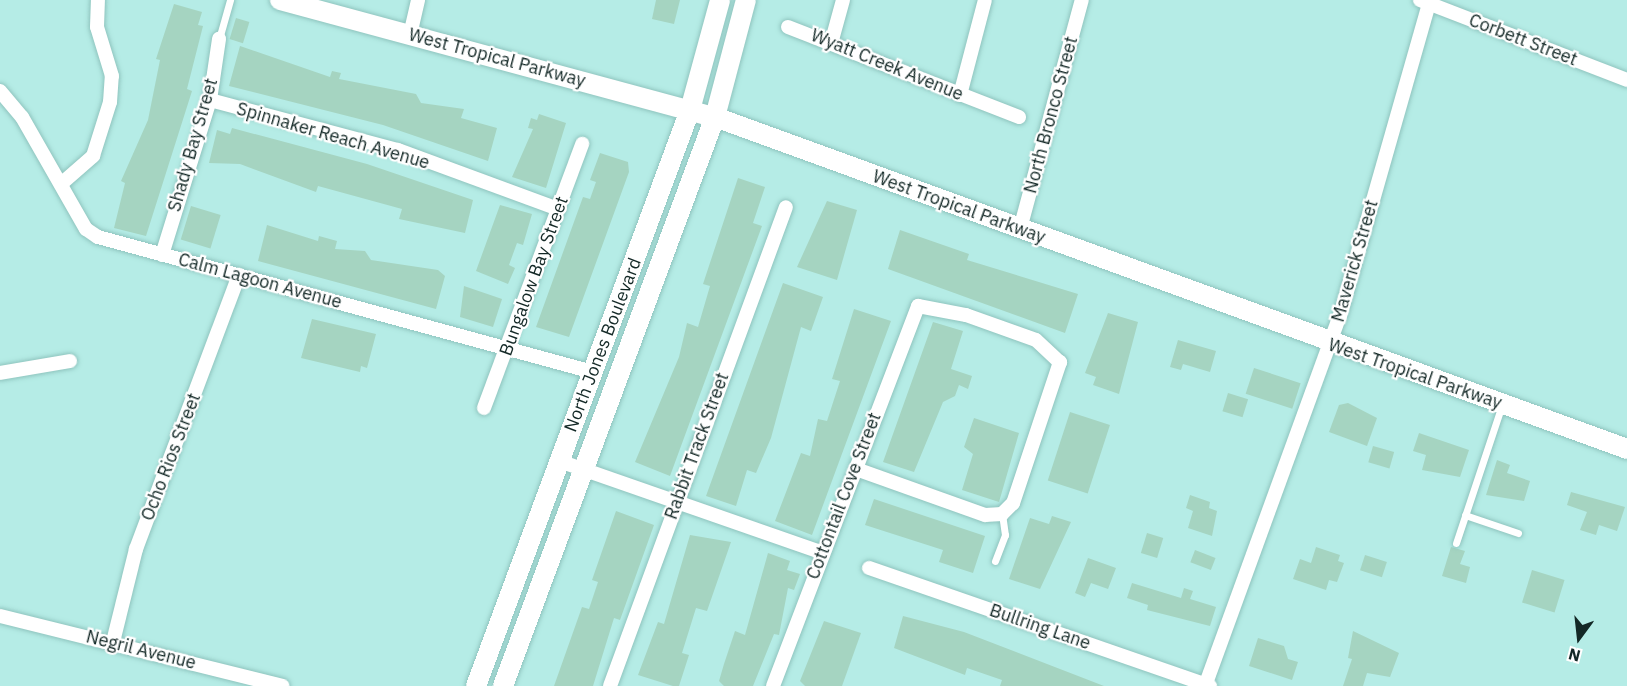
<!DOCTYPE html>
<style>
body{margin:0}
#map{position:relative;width:1627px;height:686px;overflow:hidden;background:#b5ece6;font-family:"IBM Plex Sans",sans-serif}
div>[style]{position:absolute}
.building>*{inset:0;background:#a5d4c1;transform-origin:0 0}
.roads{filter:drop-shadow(0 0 2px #8fc4be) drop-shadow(0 0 2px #8fc4be)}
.lane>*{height:7px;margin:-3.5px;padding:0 3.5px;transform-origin:3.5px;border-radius:3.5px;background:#fff}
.street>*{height:14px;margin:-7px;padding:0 7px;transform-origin:7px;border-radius:7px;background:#fff}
.secondary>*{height:20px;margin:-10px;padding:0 10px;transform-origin:10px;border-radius:10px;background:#fff}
span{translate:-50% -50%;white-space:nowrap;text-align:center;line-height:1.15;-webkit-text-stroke:4.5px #fff;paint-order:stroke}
.street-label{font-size:18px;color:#132826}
.north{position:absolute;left:1549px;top:608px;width:60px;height:60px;-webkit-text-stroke:4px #fff;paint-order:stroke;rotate:195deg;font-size:16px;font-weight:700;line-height:24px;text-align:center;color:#132826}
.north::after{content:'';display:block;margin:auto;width:21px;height:27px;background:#132826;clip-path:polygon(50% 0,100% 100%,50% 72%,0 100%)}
</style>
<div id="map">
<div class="building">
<div style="clip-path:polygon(656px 0,680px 0,674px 24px,652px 19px)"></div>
<div style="clip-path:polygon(174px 4px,202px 12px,198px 25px,203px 26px,187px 89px,192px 91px,146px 236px,114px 228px,125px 183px,121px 181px,148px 120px,160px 60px,156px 59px)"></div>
<div style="left:236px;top:18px;width:14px;height:22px;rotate:17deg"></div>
<div style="clip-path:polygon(240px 46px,330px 77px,332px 71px,341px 73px,339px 79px,416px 94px,421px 103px,464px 109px,461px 118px,497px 128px,488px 161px,383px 125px,229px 86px)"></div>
<div style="clip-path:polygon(539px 114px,566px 123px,546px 188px,512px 177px,533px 129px,528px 128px,531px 118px,537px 120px)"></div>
<div style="clip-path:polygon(232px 128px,367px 164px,473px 200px,465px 233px,399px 219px,402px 209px,318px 186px,316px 192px,240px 164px,209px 163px,217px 130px,230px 134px)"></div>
<div style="clip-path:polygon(600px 153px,628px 162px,629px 172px,569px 337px,536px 327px,583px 197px,590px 199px,596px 182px,590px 180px)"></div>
<div style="clip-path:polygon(738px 178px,765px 187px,753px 223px,762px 226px,670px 476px,635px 462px,679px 357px,687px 323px,698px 327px,710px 286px,703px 284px)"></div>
<div style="clip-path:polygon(827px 201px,857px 210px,837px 280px,797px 267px)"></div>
<div style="clip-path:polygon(500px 205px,532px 214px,523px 245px,517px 243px,509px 265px,515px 268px,508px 284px,476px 271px)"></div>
<div style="left:191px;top:206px;width:31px;height:35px;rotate:17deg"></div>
<div style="clip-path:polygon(267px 225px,318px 241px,319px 236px,337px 241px,335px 249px,365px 251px,371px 260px,438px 270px,445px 276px,436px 309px,258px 261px)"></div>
<div style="clip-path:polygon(900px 230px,969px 254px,967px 260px,1078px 294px,1065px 333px,888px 269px)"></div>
<div style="clip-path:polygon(783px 283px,823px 297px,811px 331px,801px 327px,771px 438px,756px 473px,747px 470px,736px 506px,706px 496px)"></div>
<div style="clip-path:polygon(464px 286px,502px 299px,493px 327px,460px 317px)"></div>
<div style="clip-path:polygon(854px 309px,891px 321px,812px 535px,775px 521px,801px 453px,810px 456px,818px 419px,827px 421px,840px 381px,832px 379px)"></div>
<div style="clip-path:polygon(1108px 313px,1138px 322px,1119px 394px,1093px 385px,1096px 377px,1085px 373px)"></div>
<div style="clip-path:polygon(312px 319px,376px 334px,367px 368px,361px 366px,360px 372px,301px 358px)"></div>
<div style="clip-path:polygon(933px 322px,963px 331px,951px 369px,972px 376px,968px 389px,959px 385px,955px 396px,943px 402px,914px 472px,883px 462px)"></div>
<div style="clip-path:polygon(1178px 340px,1216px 351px,1210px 372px,1183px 364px,1181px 370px,1170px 367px)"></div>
<div style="left:1254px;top:368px;width:49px;height:27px;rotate:18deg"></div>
<div style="left:1228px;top:393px;width:21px;height:19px;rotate:17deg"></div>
<div style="clip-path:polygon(1348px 403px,1377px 418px,1367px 446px,1329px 432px,1339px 405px)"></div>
<div style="left:1070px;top:412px;width:42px;height:72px;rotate:18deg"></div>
<div style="clip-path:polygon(974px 418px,1019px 433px,999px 502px,962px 490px,973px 454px,964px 447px)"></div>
<div style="clip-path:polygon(1419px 433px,1469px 450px,1460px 477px,1422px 470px,1426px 455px,1413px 451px)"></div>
<div style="left:1373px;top:446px;width:22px;height:17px;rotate:16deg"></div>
<div style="clip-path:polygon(1497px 460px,1510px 465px,1507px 473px,1530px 481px,1524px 501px,1486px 495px)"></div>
<div style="clip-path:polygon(1571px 492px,1625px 507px,1617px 531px,1599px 525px,1596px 535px,1580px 530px,1587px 512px,1567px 505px)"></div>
<div style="clip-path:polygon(1190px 495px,1210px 502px,1209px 508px,1217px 511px,1212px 536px,1188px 528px,1193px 511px,1186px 508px)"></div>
<div style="clip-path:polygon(874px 499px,985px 536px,973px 573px,939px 562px,943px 550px,865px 525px)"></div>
<div style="clip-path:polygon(616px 511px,654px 525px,620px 620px,614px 618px,593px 686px,554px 686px,582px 607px,589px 609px,598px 582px,592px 580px)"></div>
<div style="clip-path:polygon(1052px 516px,1071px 522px,1040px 589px,1009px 579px,1030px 518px,1049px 524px)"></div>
<div style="left:1147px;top:533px;width:17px;height:21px;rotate:17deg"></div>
<div style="clip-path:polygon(690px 535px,731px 542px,707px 611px,696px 608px,682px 653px,689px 655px,679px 686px,673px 686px,638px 675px,658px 622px,664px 624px)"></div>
<div style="clip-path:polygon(1316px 547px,1340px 555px,1338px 561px,1344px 563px,1337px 582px,1329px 580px,1326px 590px,1293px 579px,1300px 559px,1311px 563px)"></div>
<div style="clip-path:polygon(1451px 547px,1465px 551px,1460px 564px,1470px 567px,1466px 583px,1442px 576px)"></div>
<div style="left:1195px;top:550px;width:22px;height:13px;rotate:21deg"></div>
<div style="clip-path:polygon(768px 553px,790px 561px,787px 570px,800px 574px,794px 590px,788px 588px,779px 635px,774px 634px,753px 686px,724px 686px,719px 681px,724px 664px,735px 631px,745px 635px)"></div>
<div style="left:1365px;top:555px;width:23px;height:16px;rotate:18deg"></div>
<div style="clip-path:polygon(1088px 558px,1116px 568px,1108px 589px,1091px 583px,1085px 597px,1075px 593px)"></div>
<div style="left:1532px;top:570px;width:34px;height:34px;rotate:17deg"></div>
<div style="clip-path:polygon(1132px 583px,1181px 598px,1184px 588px,1193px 591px,1190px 599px,1216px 607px,1210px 626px,1147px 610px,1148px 605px,1127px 598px)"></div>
<div style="clip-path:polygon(903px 616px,964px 632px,1104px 686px,1000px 686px,1002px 680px,967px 668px,965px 675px,894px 648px)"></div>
<div style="clip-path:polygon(824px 621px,861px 633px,842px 686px,805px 686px,800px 681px)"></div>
<div style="clip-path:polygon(1353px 631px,1399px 653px,1390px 677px,1367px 673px,1363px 686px,1343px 686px,1352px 659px,1348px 658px)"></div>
<div style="clip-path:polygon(1258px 638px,1284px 646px,1288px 659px,1298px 662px,1292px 680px,1249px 666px)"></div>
</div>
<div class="roads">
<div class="lane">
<div style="left:219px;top:39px;width:41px;rotate:-74.2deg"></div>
<div style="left:1465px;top:515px;width:56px;rotate:18.8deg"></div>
<div style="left:1456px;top:543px;width:145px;rotate:-71.6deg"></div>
<div style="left:995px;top:561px;width:28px;rotate:-69deg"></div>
<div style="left:1005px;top:535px;width:21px;rotate:-98deg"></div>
</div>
<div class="street">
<div style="left:1420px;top:0;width:222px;rotate:21.1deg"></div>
<div style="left:788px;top:27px;width:248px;rotate:21.3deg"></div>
<div style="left:410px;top:35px;width:36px;rotate:-77deg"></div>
<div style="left:832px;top:40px;width:41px;rotate:-74.6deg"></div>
<div style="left:0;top:91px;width:34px;rotate:50deg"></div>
<div style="left:22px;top:117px;width:129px;rotate:60.3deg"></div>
<div style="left:86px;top:229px;width:14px;rotate:34deg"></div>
<div style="left:98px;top:237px;width:513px;rotate:15.26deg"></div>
<div style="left:960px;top:95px;width:98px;rotate:-75.3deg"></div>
<div style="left:210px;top:100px;width:195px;rotate:14.9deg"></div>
<div style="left:398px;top:150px;width:171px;rotate:20.2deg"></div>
<div style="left:61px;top:184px;width:43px;rotate:-41.2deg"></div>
<div style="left:93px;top:156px;width:57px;rotate:-72.5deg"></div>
<div style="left:110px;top:102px;width:26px;rotate:-86deg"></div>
<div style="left:112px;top:76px;width:51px;rotate:-107deg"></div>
<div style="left:97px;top:27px;width:27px;rotate:-88deg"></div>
<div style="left:1020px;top:229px;width:237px;rotate:-74.9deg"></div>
<div style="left:162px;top:255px;width:162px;rotate:-72.8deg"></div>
<div style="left:210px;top:100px;width:62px;rotate:-81.6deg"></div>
<div style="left:0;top:373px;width:71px;rotate:-9.7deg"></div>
<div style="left:484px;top:408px;width:282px;rotate:-69.6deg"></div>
<div style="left:559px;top:461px;width:277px;rotate:19.2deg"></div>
<div style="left:869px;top:568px;width:361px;rotate:19.1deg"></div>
<div style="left:0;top:616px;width:291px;rotate:13.9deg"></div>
<div style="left:113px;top:642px;width:96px;rotate:-76.1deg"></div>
<div style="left:136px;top:549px;width:293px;rotate:-69.4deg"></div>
<div style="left:610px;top:686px;width:510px;rotate:-69.83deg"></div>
<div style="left:773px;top:686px;width:407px;rotate:-69.1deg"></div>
<div style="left:918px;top:306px;width:49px;rotate:10.6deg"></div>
<div style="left:966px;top:315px;width:74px;rotate:19.7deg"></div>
<div style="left:1036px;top:340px;width:33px;rotate:43deg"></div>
<div style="left:1060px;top:362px;width:149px;rotate:108.4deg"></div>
<div style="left:1013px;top:503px;width:16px;rotate:135deg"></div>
<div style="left:1002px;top:514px;width:17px;rotate:177deg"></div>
<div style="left:985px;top:515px;width:137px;rotate:-160.4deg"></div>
<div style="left:1205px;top:686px;width:394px;rotate:-70deg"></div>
<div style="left:1340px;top:316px;width:329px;rotate:-74.1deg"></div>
</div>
<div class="secondary">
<div style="left:280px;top:0;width:450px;rotate:15.1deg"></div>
<div style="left:715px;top:117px;width:971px;rotate:20deg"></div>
<div style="left:476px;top:686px;width:614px;rotate:-69.62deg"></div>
<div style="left:690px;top:110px;width:114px;rotate:-74.7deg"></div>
<div style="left:503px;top:686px;width:607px;rotate:-69.57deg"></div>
<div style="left:715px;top:117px;width:121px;rotate:-75.2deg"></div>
</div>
</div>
<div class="street-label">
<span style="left:1523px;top:40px;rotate:21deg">Corbett Street</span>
<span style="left:497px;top:58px;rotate:15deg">West Tropical Parkway</span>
<span style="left:887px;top:65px;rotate:22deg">Wyatt Creek Avenue</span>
<span style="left:1051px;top:115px;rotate:-75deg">North Bronco Street</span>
<span style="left:333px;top:136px;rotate:16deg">Spinnaker Reach Avenue</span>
<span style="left:193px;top:145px;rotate:-74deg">Shady Bay Street</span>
<span style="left:959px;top:207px;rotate:20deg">West Tropical Parkway</span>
<span style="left:1355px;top:261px;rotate:-74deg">Maverick Street</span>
<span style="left:534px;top:276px;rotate:-70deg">Bungalow Bay Street</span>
<span style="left:260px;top:281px;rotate:15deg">Calm Lagoon Avenue</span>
<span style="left:603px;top:345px;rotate:-69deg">North Jones Boulevard</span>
<span style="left:1415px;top:374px;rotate:19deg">West Tropical Parkway</span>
<span style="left:697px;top:446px;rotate:-70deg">Rabbit Track Street</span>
<span style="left:171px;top:457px;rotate:-69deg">Ocho Rios Street</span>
<span style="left:844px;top:496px;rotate:-69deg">Cottontail Cove Street</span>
<span style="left:1040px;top:627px;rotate:19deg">Bullring Lane</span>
<span style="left:141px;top:650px;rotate:14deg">Negril Avenue</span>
</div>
<div class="north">N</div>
</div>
